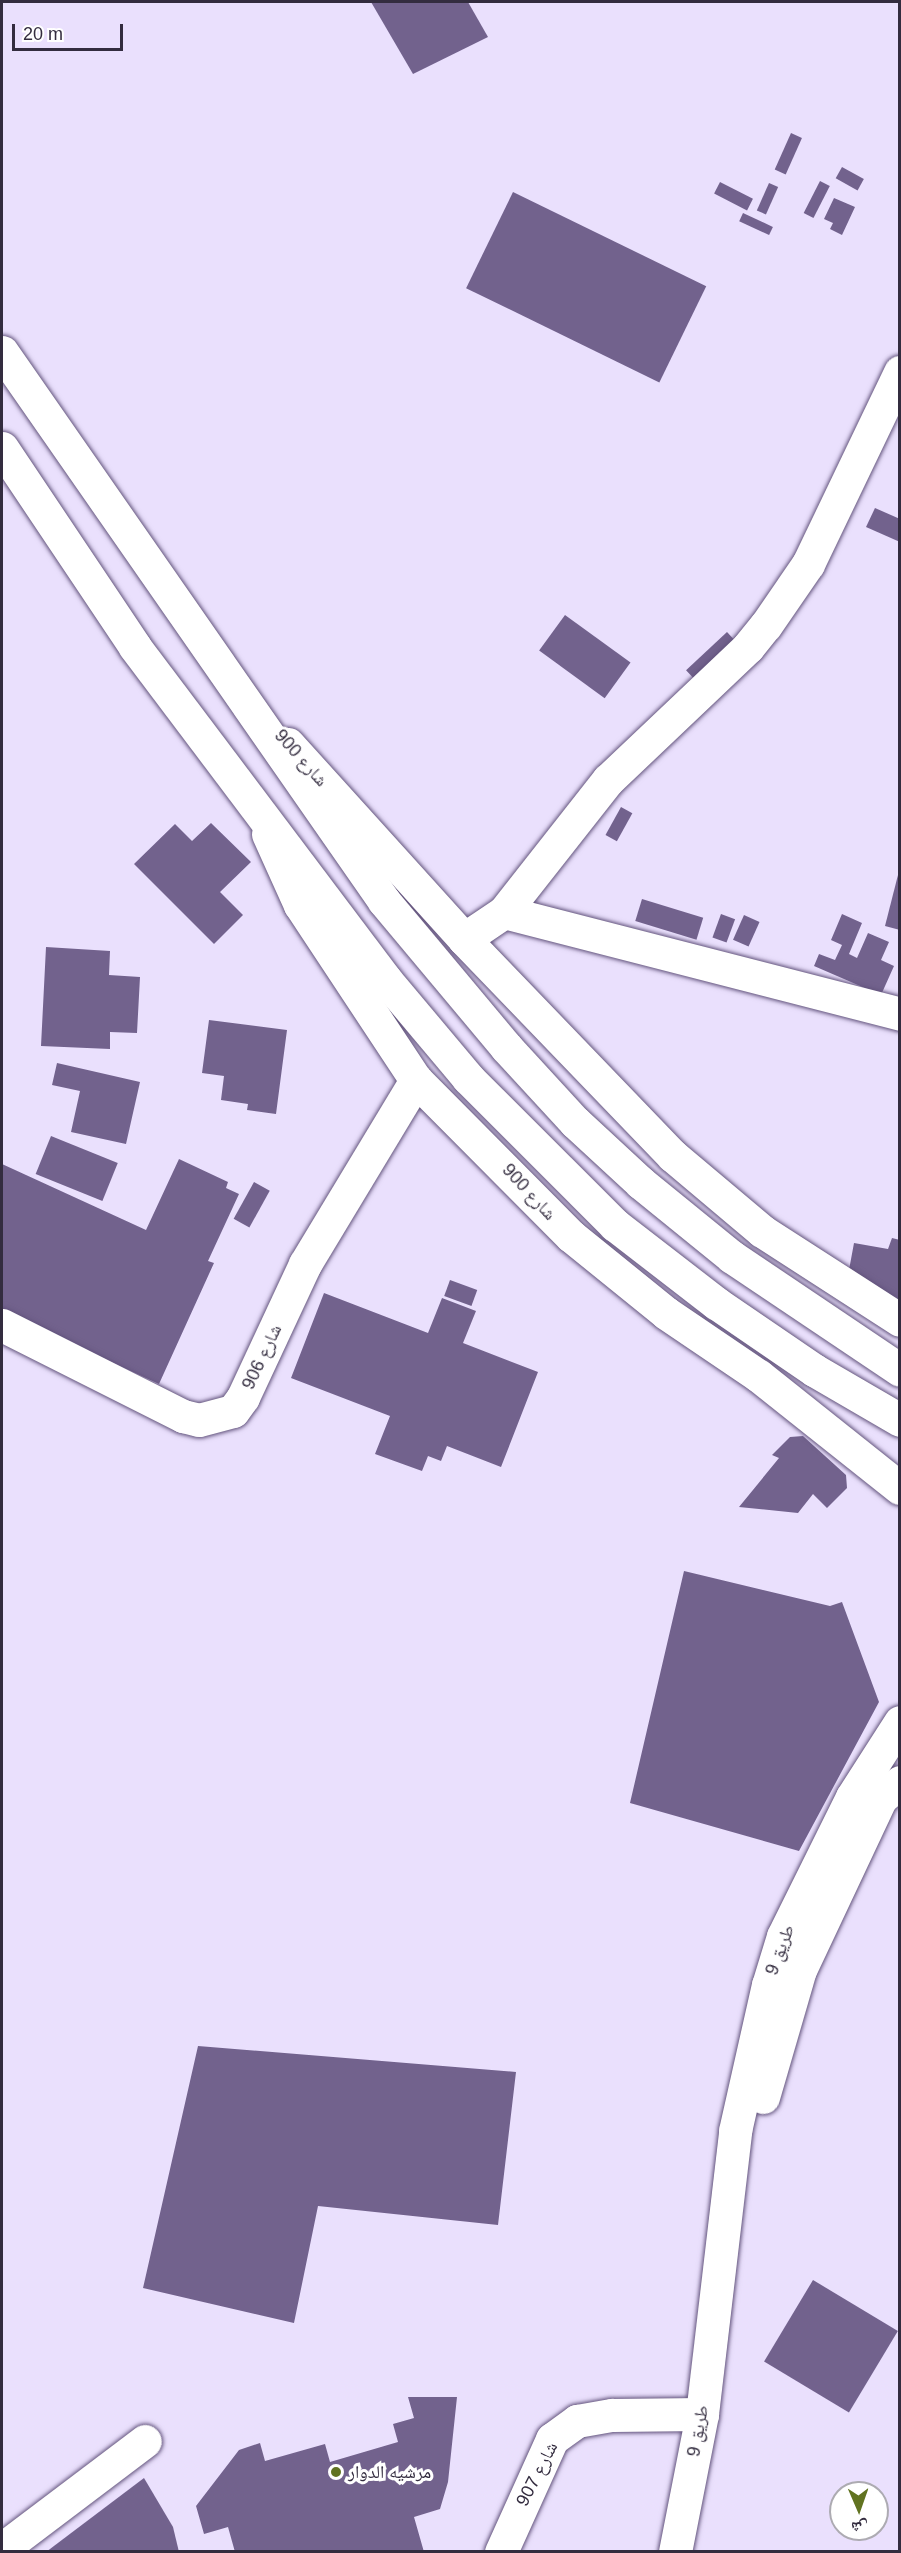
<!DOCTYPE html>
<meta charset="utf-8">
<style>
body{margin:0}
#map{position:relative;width:901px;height:2553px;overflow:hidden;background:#eae0fd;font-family:Helvetica,"Noto Naskh Arabic",sans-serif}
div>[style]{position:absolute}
.building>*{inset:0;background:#72628d;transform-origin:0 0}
.roads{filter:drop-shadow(0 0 2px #63547d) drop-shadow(0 0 2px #63547d)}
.minor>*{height:33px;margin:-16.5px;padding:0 16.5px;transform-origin:16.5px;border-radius:16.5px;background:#fff}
.major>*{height:33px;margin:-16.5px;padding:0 16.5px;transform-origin:16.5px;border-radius:16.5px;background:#fff}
.dots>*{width:16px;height:16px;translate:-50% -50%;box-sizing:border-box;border:3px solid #fff;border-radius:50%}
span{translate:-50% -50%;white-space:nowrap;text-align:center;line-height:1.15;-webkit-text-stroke:6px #fff;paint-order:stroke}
.street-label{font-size:18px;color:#332c3f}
.poi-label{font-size:18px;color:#332c3f}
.left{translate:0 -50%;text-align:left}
.frame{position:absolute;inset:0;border:3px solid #332c3f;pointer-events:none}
.north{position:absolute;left:829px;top:2481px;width:60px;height:60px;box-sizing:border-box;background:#fff;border:2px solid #adabb2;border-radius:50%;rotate:178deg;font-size:16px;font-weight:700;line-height:24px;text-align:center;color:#332c3f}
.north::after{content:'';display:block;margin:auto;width:21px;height:27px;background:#617321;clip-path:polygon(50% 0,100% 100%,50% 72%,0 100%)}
.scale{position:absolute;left:12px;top:24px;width:111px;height:27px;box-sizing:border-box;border:3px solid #332c3f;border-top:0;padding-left:8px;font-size:18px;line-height:21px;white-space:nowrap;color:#332c3f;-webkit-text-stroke:4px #fff;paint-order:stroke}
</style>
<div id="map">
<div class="building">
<div style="clip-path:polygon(371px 2px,468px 2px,488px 37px,413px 74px)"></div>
<div style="left:791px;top:133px;width:12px;height:40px;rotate:24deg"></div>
<div style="left:842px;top:167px;width:25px;height:13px;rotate:29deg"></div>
<div style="left:820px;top:181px;width:11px;height:36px;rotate:27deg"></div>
<div style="left:720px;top:182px;width:37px;height:13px;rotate:27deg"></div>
<div style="left:769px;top:183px;width:10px;height:30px;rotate:24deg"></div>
<div style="left:513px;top:192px;width:215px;height:107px;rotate:26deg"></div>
<div style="clip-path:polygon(834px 198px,855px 207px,842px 235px,830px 229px,833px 223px,824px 219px)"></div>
<div style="left:743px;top:213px;width:33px;height:9px;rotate:25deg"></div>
<div style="clip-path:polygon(875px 508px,900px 519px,900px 542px,866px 527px)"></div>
<div style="left:565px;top:615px;width:81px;height:44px;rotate:36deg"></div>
<div style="left:727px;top:632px;width:19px;height:56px;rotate:47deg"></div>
<div style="left:621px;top:807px;width:13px;height:32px;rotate:29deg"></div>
<div style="clip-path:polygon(211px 823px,251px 862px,220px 892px,243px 915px,214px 944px,134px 864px,175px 824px,192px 841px)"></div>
<div style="clip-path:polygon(899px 871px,900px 871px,900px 930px,885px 926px)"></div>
<div style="left:642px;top:899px;width:64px;height:23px;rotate:17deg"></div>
<div style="left:721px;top:914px;width:15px;height:25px;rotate:20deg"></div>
<div style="clip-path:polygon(842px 914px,862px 923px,849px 954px,857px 958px,868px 933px,889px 942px,881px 960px,894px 966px,881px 995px,814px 966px,819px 954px,835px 960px,842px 945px,831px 940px)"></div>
<div style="left:744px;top:915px;width:17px;height:27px;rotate:24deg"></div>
<div style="clip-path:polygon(46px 947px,110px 951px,109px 975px,140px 977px,137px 1033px,110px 1032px,110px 1049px,41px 1046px)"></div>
<div style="clip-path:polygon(209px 1020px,287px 1030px,276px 1114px,247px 1110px,248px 1104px,221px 1100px,224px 1076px,202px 1073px)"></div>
<div style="clip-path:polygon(57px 1063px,140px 1082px,126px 1144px,71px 1132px,80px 1091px,52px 1085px)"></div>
<div style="left:51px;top:1136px;width:72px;height:41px;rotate:22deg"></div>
<div style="clip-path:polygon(179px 1159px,228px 1182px,226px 1188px,239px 1194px,208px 1261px,214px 1263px,159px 1384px,2px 1312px,2px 1164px,146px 1230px)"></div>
<div style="left:254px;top:1182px;width:18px;height:42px;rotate:29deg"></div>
<div style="clip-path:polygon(892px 1238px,900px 1240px,900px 1302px,849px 1270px,854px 1243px,888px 1249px)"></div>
<div style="left:450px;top:1280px;width:29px;height:17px;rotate:20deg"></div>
<div style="clip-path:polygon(324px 1293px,428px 1333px,442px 1298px,476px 1311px,463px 1343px,538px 1372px,501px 1467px,447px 1446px,441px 1461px,428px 1456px,422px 1471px,375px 1454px,390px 1416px,291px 1378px)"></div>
<div style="clip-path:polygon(803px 1436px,846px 1475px,847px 1488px,827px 1508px,813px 1494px,798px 1513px,739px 1507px,779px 1458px,772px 1455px,790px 1437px)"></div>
<div style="clip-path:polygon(684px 1571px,830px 1606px,842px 1602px,879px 1702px,799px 1851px,630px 1803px)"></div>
<div style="clip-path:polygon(198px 2046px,516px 2072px,498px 2225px,318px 2206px,294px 2323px,143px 2288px)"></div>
<div style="left:813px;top:2280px;width:99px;height:95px;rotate:31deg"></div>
<div style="clip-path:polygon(408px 2397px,457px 2397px,448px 2482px,440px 2509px,414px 2517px,424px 2552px,235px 2552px,228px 2527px,204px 2534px,196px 2506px,239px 2450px,260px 2443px,265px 2461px,325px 2444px,330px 2462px,398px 2442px,393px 2424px,414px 2418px)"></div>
<div style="clip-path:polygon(144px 2478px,173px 2527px,179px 2552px,46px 2552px)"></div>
</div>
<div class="roads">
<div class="minor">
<div style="left:288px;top:744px;width:263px;rotate:47.9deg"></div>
<div style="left:464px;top:939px;width:301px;rotate:46.1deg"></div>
<div style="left:673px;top:1156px;width:116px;rotate:40.1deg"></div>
<div style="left:762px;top:1231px;width:164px;rotate:32.8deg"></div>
<div style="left:268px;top:834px;width:78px;rotate:65.7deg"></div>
<div style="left:300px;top:905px;width:210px;rotate:56.5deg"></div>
<div style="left:416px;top:1080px;width:220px;rotate:45.2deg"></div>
<div style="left:571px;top:1236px;width:122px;rotate:39deg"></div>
<div style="left:666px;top:1313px;width:112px;rotate:34.1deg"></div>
<div style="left:759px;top:1376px;width:180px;rotate:38.5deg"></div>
<div style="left:504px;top:912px;width:409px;rotate:14.4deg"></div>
<div style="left:464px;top:939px;width:48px;rotate:-34deg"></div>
<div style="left:504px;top:912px;width:168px;rotate:-51.8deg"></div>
<div style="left:608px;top:780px;width:193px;rotate:-43.5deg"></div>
<div style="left:748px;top:647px;width:28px;rotate:-51deg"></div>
<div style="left:766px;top:625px;width:74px;rotate:-55.5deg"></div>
<div style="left:808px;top:564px;width:213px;rotate:-64.4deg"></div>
<div style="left:2px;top:1325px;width:203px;rotate:26.7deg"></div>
<div style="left:183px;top:1416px;width:16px;rotate:14deg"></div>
<div style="left:199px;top:1420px;width:35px;rotate:-15deg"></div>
<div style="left:233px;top:1411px;width:17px;rotate:-54deg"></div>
<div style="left:243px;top:1397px;width:147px;rotate:-65deg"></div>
<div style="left:305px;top:1264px;width:215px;rotate:-58.9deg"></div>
<div style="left:763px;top:2097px;width:132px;rotate:-73.8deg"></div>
<div style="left:800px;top:1970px;width:190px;rotate:-64.8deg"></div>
<div style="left:881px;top:1798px;width:25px;rotate:-40deg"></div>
<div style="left:2px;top:2549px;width:179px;rotate:-37.1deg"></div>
<div style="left:501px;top:2552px;width:124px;rotate:-65.7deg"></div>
<div style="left:552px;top:2439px;width:31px;rotate:-36deg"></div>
<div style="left:577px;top:2421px;width:36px;rotate:-10deg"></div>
<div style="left:612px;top:2415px;width:90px;rotate:-0.6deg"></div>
<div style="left:675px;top:2552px;width:141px;rotate:-78.9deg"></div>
<div style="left:702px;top:2414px;width:285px;rotate:-83.3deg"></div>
<div style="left:735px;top:2131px;width:150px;rotate:-77.3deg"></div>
<div style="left:768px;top:1985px;width:51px;rotate:-73deg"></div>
<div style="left:783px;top:1936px;width:155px;rotate:-63.6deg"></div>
<div style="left:852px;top:1797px;width:89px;rotate:-57.4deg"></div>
</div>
<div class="major">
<div style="left:2px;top:352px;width:669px;rotate:55.17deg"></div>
<div style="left:384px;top:901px;width:190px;rotate:50.1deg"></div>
<div style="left:506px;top:1047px;width:102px;rotate:47.4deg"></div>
<div style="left:575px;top:1122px;width:90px;rotate:42.7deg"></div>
<div style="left:641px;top:1183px;width:117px;rotate:39.1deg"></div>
<div style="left:732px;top:1257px;width:202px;rotate:33.9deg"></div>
<div style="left:2px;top:448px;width:239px;rotate:56.2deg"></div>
<div style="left:135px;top:647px;width:416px;rotate:53deg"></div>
<div style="left:385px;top:979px;width:129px;rotate:50deg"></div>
<div style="left:468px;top:1078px;width:208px;rotate:45deg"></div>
<div style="left:615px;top:1225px;width:128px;rotate:37.7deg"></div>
<div style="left:716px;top:1303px;width:119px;rotate:34.4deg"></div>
<div style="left:814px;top:1370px;width:99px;rotate:30.2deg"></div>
</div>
</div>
<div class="dots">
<div style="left:336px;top:2472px;background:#617321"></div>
</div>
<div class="street-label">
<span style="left:301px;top:758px;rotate:48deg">شارع 900</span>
<span style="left:529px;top:1192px;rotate:47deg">شارع 900</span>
<span style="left:262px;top:1357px;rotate:-65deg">شارع 906</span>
<span style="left:780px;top:1950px;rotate:-70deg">طريق 9</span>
<span style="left:698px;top:2431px;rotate:-80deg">طريق 9</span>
<span style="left:537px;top:2474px;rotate:-63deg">شارع 907</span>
</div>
<div class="poi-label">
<span class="left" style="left:348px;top:2472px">مرشيه الدوار</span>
</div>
<div class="frame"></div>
<div class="north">ش</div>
<div class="scale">20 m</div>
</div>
